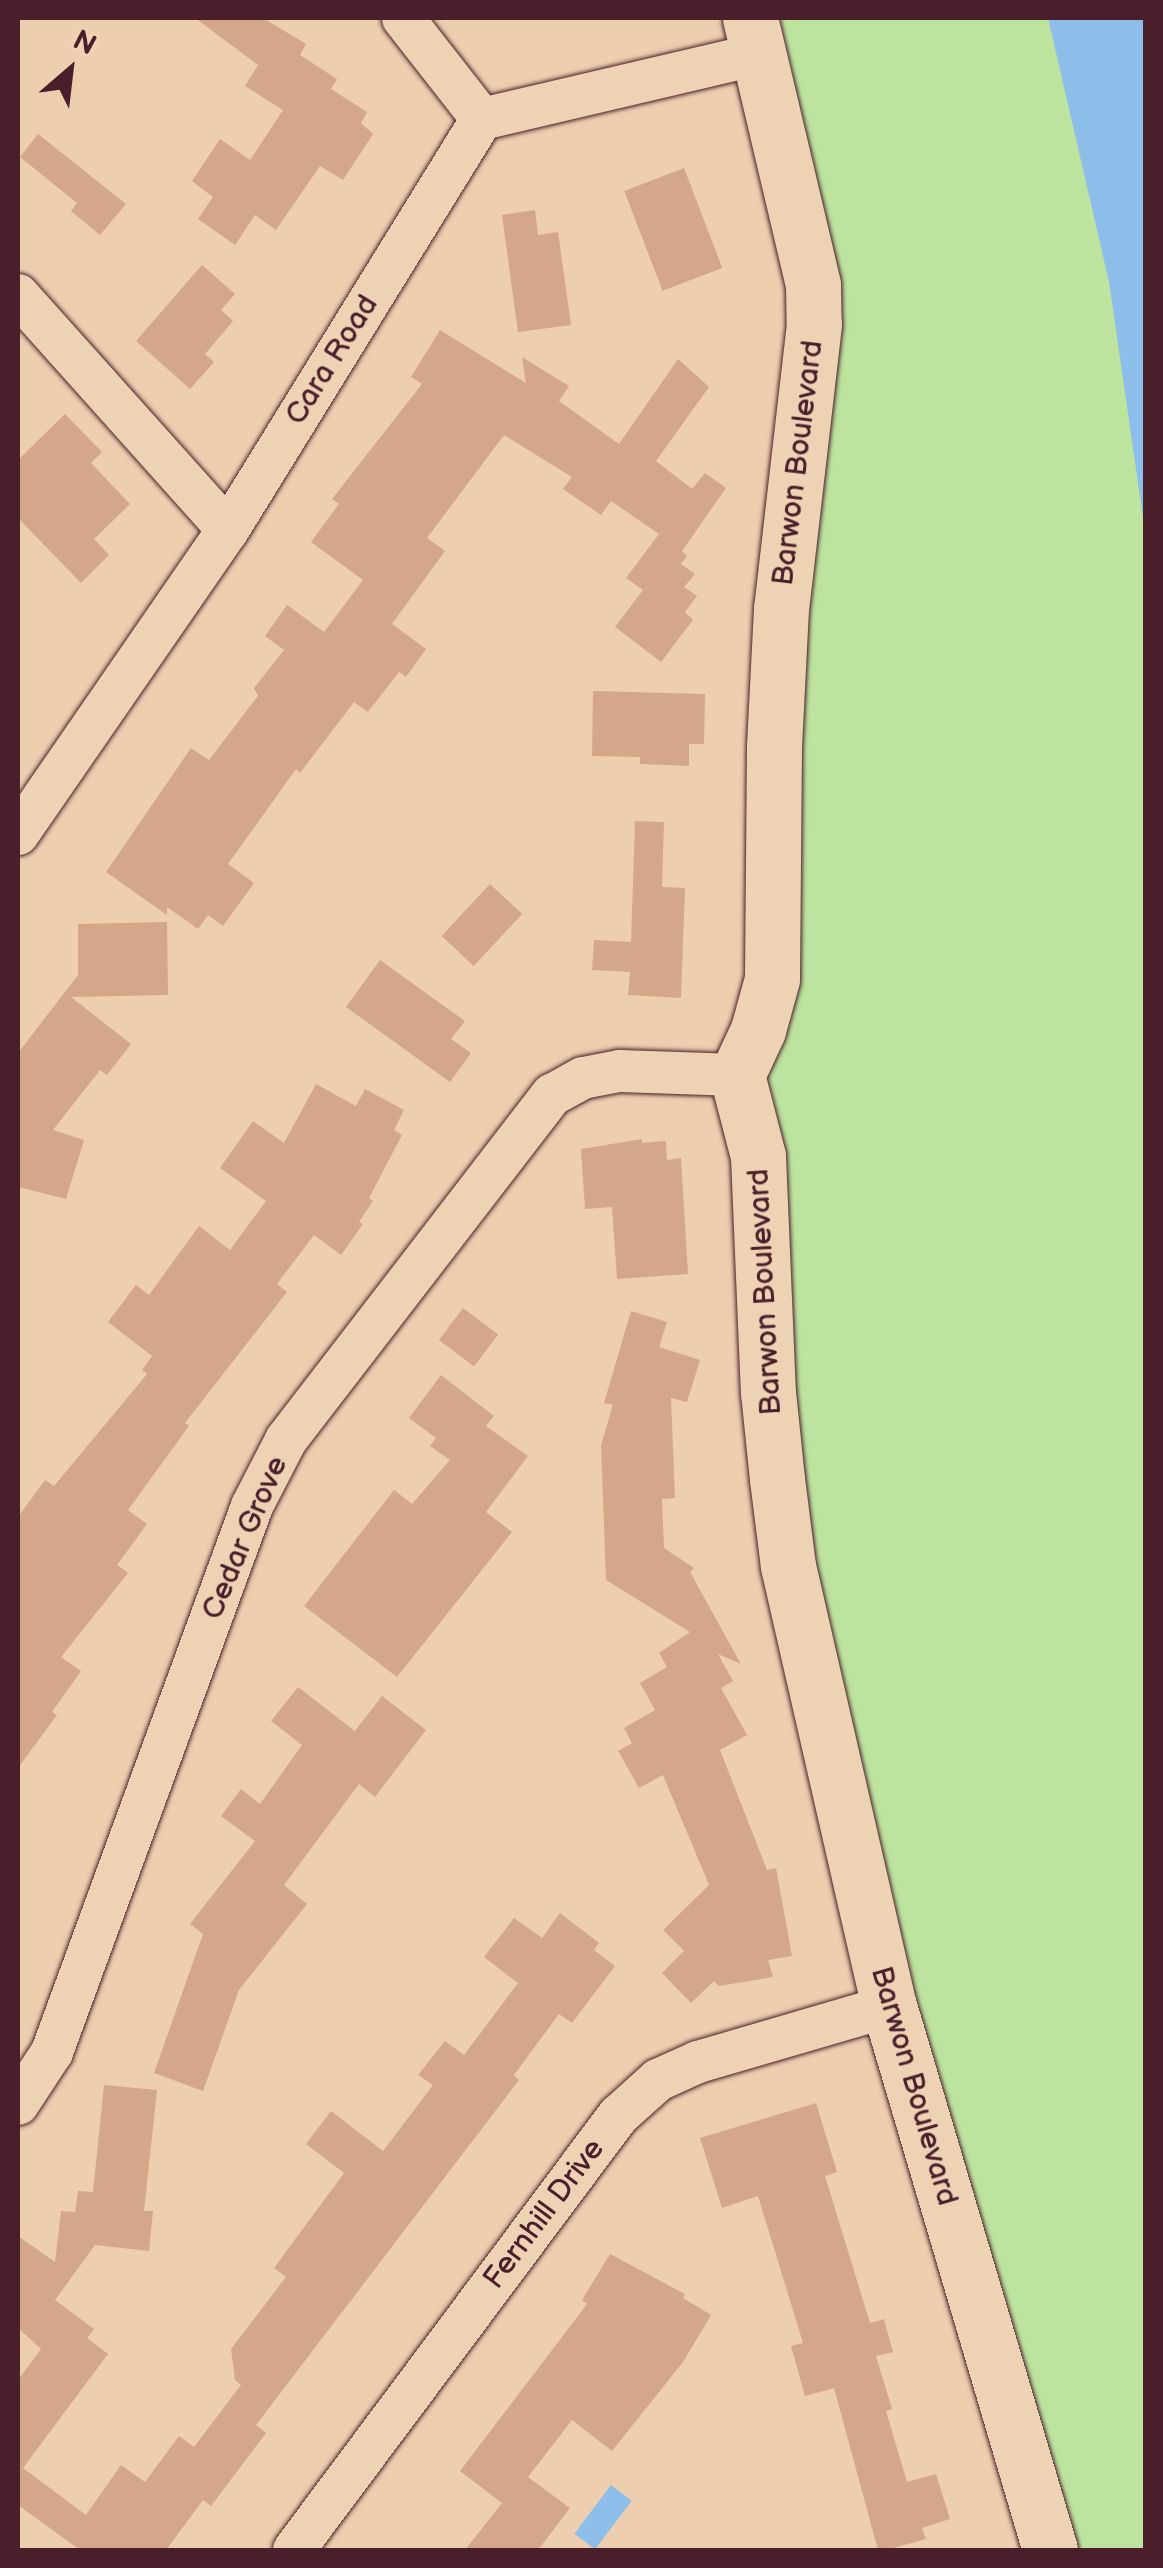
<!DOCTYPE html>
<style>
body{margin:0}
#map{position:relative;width:1163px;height:2568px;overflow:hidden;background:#edceaf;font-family:"Balsamiq Sans",sans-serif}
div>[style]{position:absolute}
.green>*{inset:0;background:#bde49f}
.water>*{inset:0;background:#8dbee9;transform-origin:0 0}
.building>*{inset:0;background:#d4a78b;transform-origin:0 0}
.roads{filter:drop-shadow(0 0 2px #4a1f2b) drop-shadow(0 0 2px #4a1f2b)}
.street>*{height:42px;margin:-21px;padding:0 21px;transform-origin:21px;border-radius:21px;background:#edd2b4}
.secondary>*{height:55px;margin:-27.5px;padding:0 27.5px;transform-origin:27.5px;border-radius:27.5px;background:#edd2b4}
span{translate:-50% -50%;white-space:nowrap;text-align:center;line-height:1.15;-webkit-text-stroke:8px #edd2b4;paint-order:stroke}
.street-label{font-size:30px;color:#4a1f2b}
.frame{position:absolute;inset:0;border:20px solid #4a1f2b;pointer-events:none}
.north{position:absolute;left:20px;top:20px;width:100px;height:100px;-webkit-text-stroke:8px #edd2b4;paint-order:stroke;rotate:28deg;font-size:28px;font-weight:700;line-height:40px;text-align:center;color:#4a1f2b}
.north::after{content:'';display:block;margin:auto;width:35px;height:45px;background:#4a1f2b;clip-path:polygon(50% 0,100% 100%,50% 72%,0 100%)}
</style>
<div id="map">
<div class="green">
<div style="clip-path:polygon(750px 18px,1048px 18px,1109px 281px,1146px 531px,1145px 2550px,1050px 2550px,788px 1566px,758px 1030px,807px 409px)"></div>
</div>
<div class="water">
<div style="clip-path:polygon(1048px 18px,1145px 18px,1145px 531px,1109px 282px)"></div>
<div style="left:611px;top:2485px;width:26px;height:61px;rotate:37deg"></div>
</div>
<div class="building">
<div style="clip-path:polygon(195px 18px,263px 18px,306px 44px,300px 55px,337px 79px,331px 89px,367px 112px,361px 123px,373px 134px,343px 180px,320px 166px,276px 230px,255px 215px,235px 245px,198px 219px,213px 197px,192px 181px,220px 139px,250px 160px,283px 110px,245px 86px,258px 65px)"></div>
<div style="clip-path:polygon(38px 134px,126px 204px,100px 235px,71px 211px,77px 203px,20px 157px)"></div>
<div style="left:684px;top:168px;width:107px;height:64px;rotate:69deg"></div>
<div style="clip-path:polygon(535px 210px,538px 235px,558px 232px,571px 325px,518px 332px,502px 215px)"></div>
<div style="clip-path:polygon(202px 265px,235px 294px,221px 310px,233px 321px,205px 354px,214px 362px,190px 389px,136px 341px)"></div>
<div style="clip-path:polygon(440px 330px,526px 383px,522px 357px,569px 386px,559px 401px,619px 444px,678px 359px,709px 387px,656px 461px,692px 489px,705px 473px,726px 488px,682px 551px,687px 556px,681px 564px,695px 574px,684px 587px,697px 596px,685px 612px,693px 620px,661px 662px,615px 627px,643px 590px,626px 578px,659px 534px,611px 501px,601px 515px,563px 489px,572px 477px,504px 435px,427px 538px,445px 551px,392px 624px,426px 649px,406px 677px,399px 672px,368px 712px,354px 702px,300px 773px,296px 769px,228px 864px,254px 883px,223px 926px,208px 915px,198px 929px,167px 907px,167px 915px,106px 872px,191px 748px,209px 760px,258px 696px,254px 688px,284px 650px,265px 636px,287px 605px,324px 632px,363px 580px,311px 542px,339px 504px,332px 499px,422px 384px,411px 377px)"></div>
<div style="clip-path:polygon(65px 414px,102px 452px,91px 463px,130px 504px,94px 539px,109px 555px,81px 583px,18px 518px,18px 460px)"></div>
<div style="clip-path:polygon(593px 691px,705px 694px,704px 744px,689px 744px,689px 766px,640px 764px,640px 757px,592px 756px)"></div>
<div style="clip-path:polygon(635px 821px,664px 822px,662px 887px,685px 888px,681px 998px,628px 995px,630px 972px,592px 970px,594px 940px,631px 942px)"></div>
<div style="left:490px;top:884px;width:44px;height:71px;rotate:43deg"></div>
<div style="clip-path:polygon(167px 922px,168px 995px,71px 997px,131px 1044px,107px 1075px,100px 1070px,53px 1130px,84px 1140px,66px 1199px,18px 1187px,18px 1053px,78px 975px,78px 924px)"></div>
<div style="clip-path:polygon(380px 960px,465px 1021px,451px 1039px,471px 1053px,450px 1082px,346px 1007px)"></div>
<div style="clip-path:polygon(316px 1084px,356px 1106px,365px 1089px,404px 1110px,394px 1130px,402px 1135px,369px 1198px,373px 1201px,359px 1222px,363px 1224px,341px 1255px,314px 1235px,277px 1284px,287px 1292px,185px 1423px,189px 1426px,128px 1510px,147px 1524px,117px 1565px,128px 1573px,61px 1657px,81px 1671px,52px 1712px,57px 1715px,18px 1768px,18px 1517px,45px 1480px,54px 1486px,147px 1374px,142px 1370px,152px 1356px,108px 1322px,136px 1285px,149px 1295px,199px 1226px,230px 1250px,266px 1201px,220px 1168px,253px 1121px,284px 1143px)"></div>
<div style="clip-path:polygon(642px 1139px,642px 1143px,666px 1141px,667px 1160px,681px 1158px,688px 1274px,617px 1279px,612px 1207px,585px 1209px,581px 1149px)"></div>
<div style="left:463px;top:1308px;width:44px;height:40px;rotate:37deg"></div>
<div style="clip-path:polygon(631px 1311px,667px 1322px,659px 1347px,700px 1360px,687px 1402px,671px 1398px,675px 1498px,662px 1499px,664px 1548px,694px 1568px,690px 1572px,741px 1664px,718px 1654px,733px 1681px,721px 1688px,747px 1735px,720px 1750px,767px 1870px,776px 1868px,792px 1956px,768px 1960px,773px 1977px,719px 1986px,714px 1981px,691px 2003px,662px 1973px,684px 1951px,663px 1930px,709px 1885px,663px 1775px,639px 1788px,618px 1751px,632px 1743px,624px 1728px,655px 1710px,640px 1683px,667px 1667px,659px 1653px,690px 1632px,606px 1580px,601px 1445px,613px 1405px,604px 1403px)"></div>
<div style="clip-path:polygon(441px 1375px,494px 1416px,486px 1426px,528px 1456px,486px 1512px,512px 1532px,397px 1677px,304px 1606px,394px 1490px,412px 1504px,450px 1460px,430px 1446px,436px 1438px,409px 1418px)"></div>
<div style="clip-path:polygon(298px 1687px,355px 1731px,382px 1696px,426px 1730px,375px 1797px,359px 1784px,284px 1885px,307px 1904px,239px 1990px,203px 2091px,154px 2073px,203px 1934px,190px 1924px,255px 1841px,221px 1816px,241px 1789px,260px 1804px,302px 1745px,271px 1721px)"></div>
<div style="clip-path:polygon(560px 1913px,599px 1943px,594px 1950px,615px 1966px,572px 2023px,559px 2014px,514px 2075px,519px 2080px,256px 2425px,266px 2433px,211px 2506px,203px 2500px,166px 2550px,80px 2550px,18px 2505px,18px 2380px,41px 2349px,18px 2328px,18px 2236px,55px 2262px,61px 2211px,75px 2212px,78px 2191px,93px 2192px,104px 2085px,157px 2090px,144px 2211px,153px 2211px,149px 2251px,95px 2245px,55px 2300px,94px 2329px,87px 2338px,108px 2354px,23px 2468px,86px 2515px,121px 2465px,145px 2482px,179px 2436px,194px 2447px,241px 2385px,235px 2380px,231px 2349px,286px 2277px,274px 2268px,344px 2173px,306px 2144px,331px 2111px,383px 2151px,433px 2085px,418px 2075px,445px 2041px,464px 2055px,518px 1983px,484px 1957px,514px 1918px,542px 1938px)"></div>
<div style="clip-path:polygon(816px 2103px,837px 2172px,825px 2176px,870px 2323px,884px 2319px,893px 2352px,876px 2356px,892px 2409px,886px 2411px,907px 2482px,936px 2474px,950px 2519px,922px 2528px,926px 2539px,886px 2550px,878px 2550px,834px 2388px,805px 2396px,791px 2346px,803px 2343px,758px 2196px,722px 2208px,700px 2138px)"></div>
<div style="clip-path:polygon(610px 2254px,685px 2294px,683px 2298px,711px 2315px,683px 2362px,612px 2451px,572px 2420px,528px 2477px,570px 2508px,538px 2550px,465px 2550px,502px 2503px,460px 2471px,587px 2304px,582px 2300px)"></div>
</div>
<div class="roads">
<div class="street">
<div style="left:403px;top:18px;width:128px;rotate:52deg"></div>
<div style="left:18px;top:295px;width:315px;rotate:48.2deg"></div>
<div style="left:18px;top:834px;width:369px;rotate:-55.4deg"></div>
<div style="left:228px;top:530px;width:483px;rotate:-58.3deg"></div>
<div style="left:482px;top:119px;width:285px;rotate:-13.2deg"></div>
<div style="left:18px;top:2104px;width:62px;rotate:-56.8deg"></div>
<div style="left:52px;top:2052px;width:581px;rotate:-69.88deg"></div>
<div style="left:252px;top:1506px;width:74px;rotate:-62.7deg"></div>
<div style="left:286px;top:1440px;width:436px;rotate:-52.4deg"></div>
<div style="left:552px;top:1095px;width:35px;rotate:-29deg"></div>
<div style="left:583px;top:1078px;width:38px;rotate:-11deg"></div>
<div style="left:620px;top:1071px;width:117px;rotate:2deg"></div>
<div style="left:294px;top:2550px;width:542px;rotate:-53.26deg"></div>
<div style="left:618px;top:2116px;width:54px;rotate:-42deg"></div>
<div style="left:658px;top:2080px;width:44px;rotate:-24.2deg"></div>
<div style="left:698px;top:2062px;width:199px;rotate:-16.3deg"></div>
</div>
<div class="secondary">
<div style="left:750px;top:18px;width:274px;rotate:76.7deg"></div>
<div style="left:813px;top:285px;width:39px;rotate:89deg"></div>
<div style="left:814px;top:324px;width:286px;rotate:96.6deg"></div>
<div style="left:781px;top:608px;width:139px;rotate:92.9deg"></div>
<div style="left:774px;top:747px;width:232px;rotate:90.5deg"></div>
<div style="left:772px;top:979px;width:53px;rotate:105.4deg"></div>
<div style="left:758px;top:1030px;width:50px;rotate:115deg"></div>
<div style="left:737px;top:1075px;width:84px;rotate:75.5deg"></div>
<div style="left:758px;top:1156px;width:236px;rotate:87.6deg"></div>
<div style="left:768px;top:1392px;width:87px;rotate:84.1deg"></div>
<div style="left:777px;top:1479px;width:88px;rotate:82.8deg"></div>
<div style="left:788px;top:1566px;width:451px;rotate:77.1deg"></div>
<div style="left:889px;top:2006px;width:567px;rotate:73.51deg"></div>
</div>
</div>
<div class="street-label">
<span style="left:332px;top:360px;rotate:-58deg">Cara Road</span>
<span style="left:798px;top:463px;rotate:-83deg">Barwon Boulevard</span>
<span style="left:765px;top:1292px;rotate:-93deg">Barwon Boulevard</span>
<span style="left:245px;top:1538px;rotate:-67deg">Cedar Grove</span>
<span style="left:914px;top:2086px;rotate:74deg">Barwon Boulevard</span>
<span style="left:544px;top:2214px;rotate:-53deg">Fernhill Drive</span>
</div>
<div class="frame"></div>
<div class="north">N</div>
</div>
